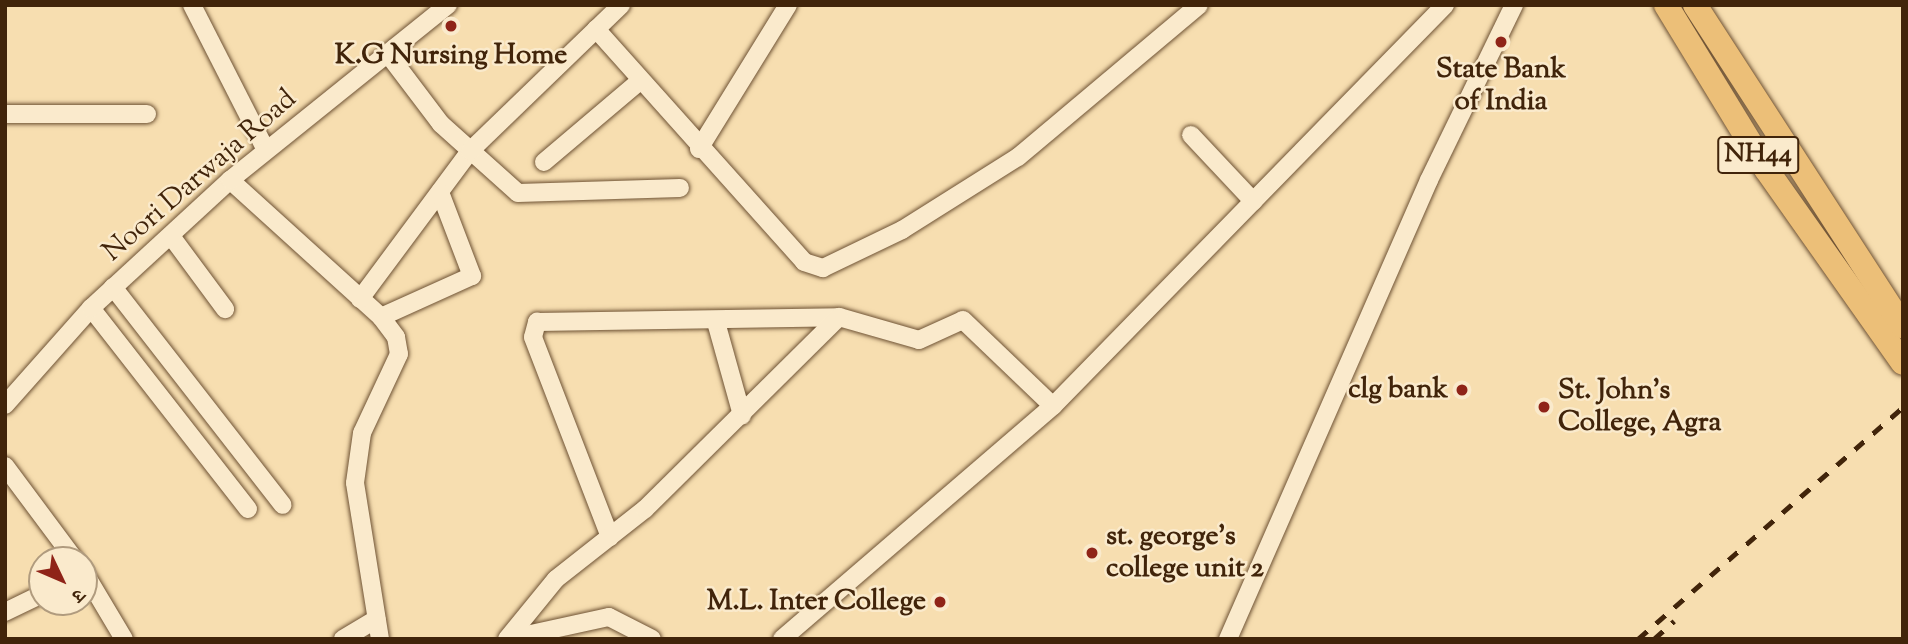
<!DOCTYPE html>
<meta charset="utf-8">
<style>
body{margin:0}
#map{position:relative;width:1908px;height:644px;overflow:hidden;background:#f7deb0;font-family:"Sorts Mill Goudy","Noto Serif Devanagari",serif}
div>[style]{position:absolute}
.roads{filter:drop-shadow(0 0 2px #6e5234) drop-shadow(0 0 2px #6e5234)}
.minor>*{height:18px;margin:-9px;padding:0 9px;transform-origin:9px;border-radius:9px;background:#faeacc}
.highway>*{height:24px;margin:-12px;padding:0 12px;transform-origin:12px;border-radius:12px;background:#ecbf78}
.rail>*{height:4.5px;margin-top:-2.25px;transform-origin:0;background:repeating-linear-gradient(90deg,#41240a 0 12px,transparent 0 24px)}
.dots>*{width:19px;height:19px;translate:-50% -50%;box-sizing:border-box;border:4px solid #faeacc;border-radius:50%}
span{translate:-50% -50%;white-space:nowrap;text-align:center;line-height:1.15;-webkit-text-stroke:5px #faeacc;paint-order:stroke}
.shield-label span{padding:2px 5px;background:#faeacc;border:2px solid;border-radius:5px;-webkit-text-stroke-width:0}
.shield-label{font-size:26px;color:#41240a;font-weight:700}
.poi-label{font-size:28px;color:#41240a;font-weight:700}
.right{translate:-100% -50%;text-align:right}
.left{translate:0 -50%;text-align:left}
.street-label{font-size:28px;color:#41240a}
.frame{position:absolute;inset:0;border:7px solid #41240a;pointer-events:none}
.north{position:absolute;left:28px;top:546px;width:70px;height:70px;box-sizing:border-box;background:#faeacc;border:2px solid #b09b7e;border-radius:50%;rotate:134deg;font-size:19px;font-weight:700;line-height:28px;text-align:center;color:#41240a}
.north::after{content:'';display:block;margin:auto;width:24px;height:32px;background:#8f2418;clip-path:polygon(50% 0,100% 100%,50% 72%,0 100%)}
</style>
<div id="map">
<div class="roads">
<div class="minor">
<div style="left:192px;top:5px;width:161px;rotate:63deg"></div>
<div style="left:596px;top:29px;width:312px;rotate:48.2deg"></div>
<div style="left:804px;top:262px;width:20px;rotate:18deg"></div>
<div style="left:823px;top:268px;width:88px;rotate:-25.7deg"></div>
<div style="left:902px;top:230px;width:137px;rotate:-32.2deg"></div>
<div style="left:1018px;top:157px;width:236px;rotate:-40deg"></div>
<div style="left:388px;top:54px;width:88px;rotate:52.9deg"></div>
<div style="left:441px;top:124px;width:103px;rotate:41.9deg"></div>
<div style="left:518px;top:193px;width:162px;rotate:-1.8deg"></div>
<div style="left:5px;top:114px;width:142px"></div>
<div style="left:1191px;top:135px;width:91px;rotate:46.8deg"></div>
<div style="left:699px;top:149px;width:169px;rotate:-58.3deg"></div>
<div style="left:544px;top:162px;width:126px;rotate:-40.2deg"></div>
<div style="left:230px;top:180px;width:204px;rotate:42.2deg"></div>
<div style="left:381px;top:317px;width:25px;rotate:53deg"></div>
<div style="left:396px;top:337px;width:17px;rotate:80deg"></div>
<div style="left:399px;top:354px;width:87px;rotate:115.1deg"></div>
<div style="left:362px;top:433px;width:50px;rotate:98deg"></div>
<div style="left:355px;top:483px;width:158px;rotate:80.9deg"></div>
<div style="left:171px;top:236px;width:91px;rotate:53.5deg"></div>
<div style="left:113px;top:287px;width:276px;rotate:52.1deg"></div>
<div style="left:360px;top:299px;width:184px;rotate:-53.4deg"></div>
<div style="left:470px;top:151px;width:210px;rotate:-44deg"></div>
<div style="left:91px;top:308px;width:255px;rotate:52deg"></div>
<div style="left:381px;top:317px;width:100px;rotate:-24.3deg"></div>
<div style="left:472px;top:276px;width:90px;rotate:-110.9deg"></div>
<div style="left:716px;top:322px;width:97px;rotate:74.4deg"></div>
<div style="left:5px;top:405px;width:130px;rotate:-48.4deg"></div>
<div style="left:91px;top:308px;width:189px;rotate:-42.6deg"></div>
<div style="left:230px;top:180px;width:280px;rotate:-38.8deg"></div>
<div style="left:5px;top:466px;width:117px;rotate:53.3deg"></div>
<div style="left:610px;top:537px;width:214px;rotate:-111.1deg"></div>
<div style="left:533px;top:337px;width:16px;rotate:-75deg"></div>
<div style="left:537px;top:322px;width:302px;rotate:-0.9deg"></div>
<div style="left:839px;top:317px;width:83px;rotate:16deg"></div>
<div style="left:919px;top:340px;width:48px;rotate:-24.4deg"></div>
<div style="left:963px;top:320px;width:124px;rotate:43.7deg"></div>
<div style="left:84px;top:572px;width:78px;rotate:59.2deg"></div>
<div style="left:5px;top:612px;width:41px;rotate:-25.9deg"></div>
<div style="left:343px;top:639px;width:39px;rotate:-31deg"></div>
<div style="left:507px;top:639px;width:77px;rotate:-50.8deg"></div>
<div style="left:556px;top:579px;width:113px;rotate:-38.2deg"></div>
<div style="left:645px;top:509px;width:273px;rotate:-44.7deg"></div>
<div style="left:508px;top:639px;width:103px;rotate:-12.3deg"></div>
<div style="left:609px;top:617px;width:48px;rotate:27.1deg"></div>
<div style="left:782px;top:639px;width:357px;rotate:-40.7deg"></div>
<div style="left:1053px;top:406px;width:561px;rotate:-45.65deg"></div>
<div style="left:1228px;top:639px;width:501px;rotate:-66.35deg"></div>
<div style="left:1429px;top:180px;width:195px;rotate:-64.1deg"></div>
</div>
<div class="highway">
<div style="left:1666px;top:5px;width:192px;rotate:58.6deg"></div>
<div style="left:1766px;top:169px;width:237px;rotate:54.8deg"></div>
<div style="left:1695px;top:5px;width:383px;rotate:57.1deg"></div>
</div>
</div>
<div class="rail">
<div style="left:1638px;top:639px;width:352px;rotate:-41.2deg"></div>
<div style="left:1654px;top:639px;width:27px;rotate:-42deg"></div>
</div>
<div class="dots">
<div style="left:451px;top:26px;background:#8f2418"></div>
<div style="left:1501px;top:42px;background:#8f2418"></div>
<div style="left:1462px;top:390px;background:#8f2418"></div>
<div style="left:1544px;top:407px;background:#8f2418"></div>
<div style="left:1092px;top:553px;background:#8f2418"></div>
<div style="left:940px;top:602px;background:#8f2418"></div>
</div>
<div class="shield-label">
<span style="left:1758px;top:155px">NH44</span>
</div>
<div class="poi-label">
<span style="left:451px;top:56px">K.G Nursing Home</span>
<span style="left:1501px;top:86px">State Bank<br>of India</span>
<span class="right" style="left:1448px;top:390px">clg bank</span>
<span class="left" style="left:1558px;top:407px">St. John's<br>College, Agra</span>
<span class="left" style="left:1106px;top:553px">st. george's<br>college unit 2</span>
<span class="right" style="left:926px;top:602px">M.L. Inter College</span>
</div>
<div class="street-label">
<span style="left:200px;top:176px;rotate:-41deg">Noori Darwaja Road</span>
</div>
<div class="frame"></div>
<div class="north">उ</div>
</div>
